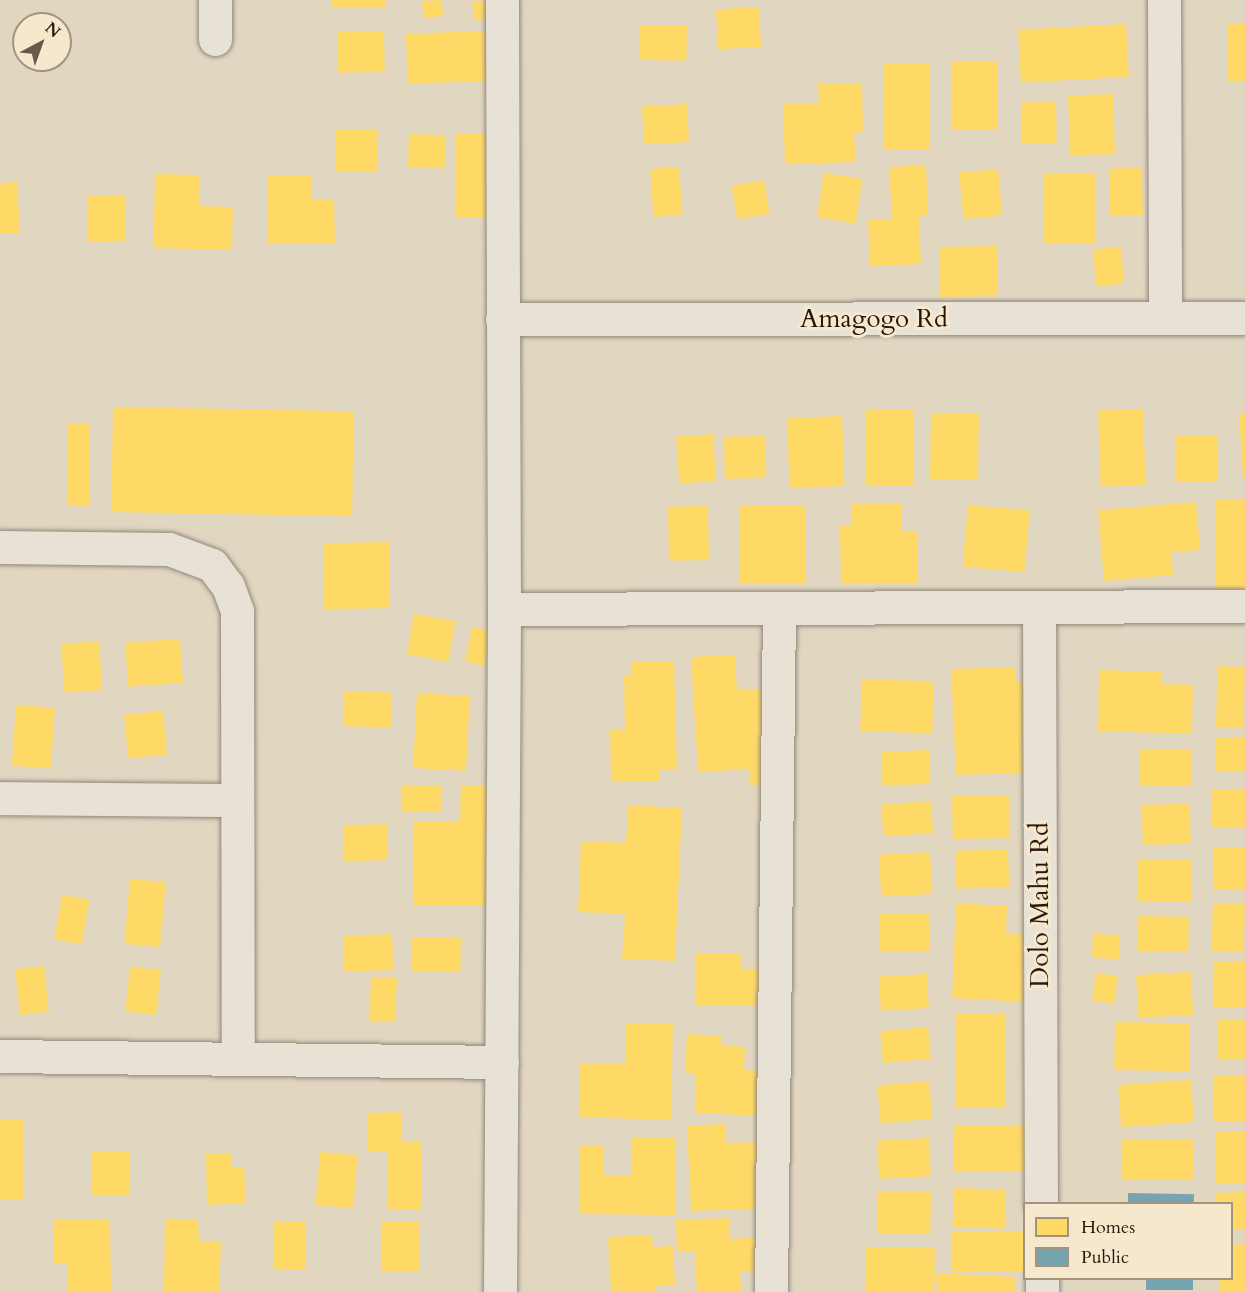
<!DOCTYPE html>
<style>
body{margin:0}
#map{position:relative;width:1245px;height:1292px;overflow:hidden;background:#e1d6c0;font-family:Cardo,serif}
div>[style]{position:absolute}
.homes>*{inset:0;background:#ffd966;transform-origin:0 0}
.public>*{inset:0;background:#76a5af;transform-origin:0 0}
.roads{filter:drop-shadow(0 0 2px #90887b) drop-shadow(0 0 2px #90887b)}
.minor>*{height:33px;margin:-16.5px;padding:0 16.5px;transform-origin:16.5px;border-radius:16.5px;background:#e7e1d6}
span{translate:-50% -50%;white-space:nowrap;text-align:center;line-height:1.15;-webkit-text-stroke:6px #f5e8cd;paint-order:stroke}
.street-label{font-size:26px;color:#28160c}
.legend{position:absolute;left:1023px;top:1202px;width:210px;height:78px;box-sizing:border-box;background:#f5e8cd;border:2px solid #a39480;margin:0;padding:8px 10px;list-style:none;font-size:18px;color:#28160c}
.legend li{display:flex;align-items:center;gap:12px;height:30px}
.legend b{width:30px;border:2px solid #a39480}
.north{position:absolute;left:12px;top:12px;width:60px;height:60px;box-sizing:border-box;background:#f5e8cd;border:2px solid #a39480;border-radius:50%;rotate:41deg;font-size:16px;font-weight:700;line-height:24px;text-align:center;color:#28160c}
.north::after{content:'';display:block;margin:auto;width:21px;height:27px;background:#69594b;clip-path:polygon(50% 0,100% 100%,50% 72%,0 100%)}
</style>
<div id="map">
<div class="homes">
<div style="left:332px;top:0;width:53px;height:8px"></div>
<div style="clip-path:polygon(441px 0,444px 15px,425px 19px,421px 1px)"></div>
<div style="left:492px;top:0;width:18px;height:20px;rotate:84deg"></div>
<div style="left:759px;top:7px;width:40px;height:43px;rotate:87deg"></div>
<div style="left:1126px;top:24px;width:53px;height:108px;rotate:87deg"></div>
<div style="left:1228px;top:24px;width:17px;height:57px"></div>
<div style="left:640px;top:25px;width:47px;height:35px;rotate:1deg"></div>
<div style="left:384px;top:31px;width:41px;height:47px;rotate:89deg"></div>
<div style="left:485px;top:31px;width:50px;height:79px;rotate:88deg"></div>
<div style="left:952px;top:62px;width:46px;height:67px"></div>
<div style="left:884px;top:63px;width:45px;height:86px"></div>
<div style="clip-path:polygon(862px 83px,863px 132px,854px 133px,856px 162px,785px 164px,783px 103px,819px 103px,818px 84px)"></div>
<div style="left:1113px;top:94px;width:60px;height:45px;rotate:88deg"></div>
<div style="left:1056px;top:102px;width:41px;height:35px;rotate:89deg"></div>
<div style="left:687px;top:104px;width:38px;height:45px;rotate:87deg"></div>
<div style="left:336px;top:129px;width:42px;height:42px"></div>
<div style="left:455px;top:133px;width:38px;height:84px"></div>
<div style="left:409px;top:134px;width:37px;height:33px;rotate:2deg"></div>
<div style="clip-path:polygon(926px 165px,928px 216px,919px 216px,921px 264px,870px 266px,868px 220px,892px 219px,889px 167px)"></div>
<div style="left:679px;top:167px;width:48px;height:29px;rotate:86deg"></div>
<div style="left:1142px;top:168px;width:47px;height:33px;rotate:89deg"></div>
<div style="left:998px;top:169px;width:47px;height:39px;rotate:85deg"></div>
<div style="left:824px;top:173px;width:39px;height:45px;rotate:9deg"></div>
<div style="clip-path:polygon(155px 174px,199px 175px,199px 206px,233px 207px,232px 250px,153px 248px)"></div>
<div style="left:1043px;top:174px;width:53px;height:69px"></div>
<div style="clip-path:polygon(267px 176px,312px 176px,312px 200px,334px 199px,335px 243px,268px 244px)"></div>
<div style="left:764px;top:180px;width:34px;height:33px;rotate:80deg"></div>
<div style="clip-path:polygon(17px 182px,20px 233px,0 234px,0 183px)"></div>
<div style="left:87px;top:195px;width:39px;height:46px"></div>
<div style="left:997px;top:246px;width:50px;height:58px;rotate:89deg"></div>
<div style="left:1121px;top:247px;width:37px;height:28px;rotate:85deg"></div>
<div style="left:113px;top:407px;width:241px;height:105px;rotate:1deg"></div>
<div style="left:1143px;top:409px;width:76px;height:45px;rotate:88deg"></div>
<div style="left:865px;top:410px;width:49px;height:76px"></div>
<div style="left:931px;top:413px;width:48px;height:66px;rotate:1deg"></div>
<div style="clip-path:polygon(1239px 414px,1245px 414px,1245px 478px,1243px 478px)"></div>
<div style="left:842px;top:416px;width:70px;height:55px;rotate:88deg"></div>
<div style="left:67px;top:423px;width:23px;height:82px"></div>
<div style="left:713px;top:434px;width:47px;height:37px;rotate:86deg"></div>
<div style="left:1175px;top:435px;width:42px;height:46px"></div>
<div style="left:765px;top:436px;width:42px;height:41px;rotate:89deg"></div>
<div style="left:1216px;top:500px;width:29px;height:95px"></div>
<div style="clip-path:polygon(1196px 502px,1200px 550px,1171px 552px,1173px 575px,1104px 581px,1098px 510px)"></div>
<div style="clip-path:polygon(851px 504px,902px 504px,902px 531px,917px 532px,918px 583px,841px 583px,840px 525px,851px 525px)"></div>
<div style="left:740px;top:505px;width:66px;height:78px"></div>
<div style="left:968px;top:505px;width:62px;height:62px;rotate:5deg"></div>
<div style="left:708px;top:506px;width:54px;height:40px;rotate:89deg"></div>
<div style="left:389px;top:542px;width:66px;height:66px;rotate:89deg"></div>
<div style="left:414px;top:614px;width:42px;height:41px;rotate:10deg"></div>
<div style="left:472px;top:627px;width:20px;height:35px;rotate:11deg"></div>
<div style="left:180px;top:639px;width:44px;height:55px;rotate:86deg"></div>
<div style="left:99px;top:641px;width:49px;height:38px;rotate:86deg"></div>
<div style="clip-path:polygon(735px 655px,737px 690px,767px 688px,774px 784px,750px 785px,749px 769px,698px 772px,691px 657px)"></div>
<div style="clip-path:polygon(631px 661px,674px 661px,677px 769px,659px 770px,659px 781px,611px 782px,610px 730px,625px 730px,624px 675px,631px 675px)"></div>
<div style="left:1218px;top:666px;width:27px;height:61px;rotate:2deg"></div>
<div style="clip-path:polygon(1015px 667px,1015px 682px,1030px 682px,1032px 734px,1022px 734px,1023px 773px,956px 775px,951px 669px)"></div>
<div style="clip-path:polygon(1099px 670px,1162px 672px,1162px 684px,1193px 685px,1192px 734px,1098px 731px)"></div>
<div style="left:862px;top:679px;width:72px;height:52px;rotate:2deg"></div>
<div style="left:344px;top:691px;width:48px;height:35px;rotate:2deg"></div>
<div style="left:417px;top:693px;width:53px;height:75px;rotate:3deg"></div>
<div style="left:16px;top:705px;width:39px;height:61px;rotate:4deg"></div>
<div style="left:163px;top:711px;width:44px;height:39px;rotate:85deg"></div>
<div style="left:1245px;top:737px;width:34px;height:29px;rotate:90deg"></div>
<div style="left:929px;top:750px;width:34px;height:48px;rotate:88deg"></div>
<div style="left:1139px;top:750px;width:52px;height:35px"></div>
<div style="clip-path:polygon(461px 785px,491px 786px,491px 905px,413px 905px,414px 821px,460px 821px)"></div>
<div style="left:401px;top:786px;width:40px;height:26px"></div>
<div style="left:1245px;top:789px;width:39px;height:34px;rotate:90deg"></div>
<div style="left:1009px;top:795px;width:43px;height:57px;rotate:89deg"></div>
<div style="left:931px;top:801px;width:32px;height:50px;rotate:86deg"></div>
<div style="left:1190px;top:804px;width:40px;height:48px;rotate:89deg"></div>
<div style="clip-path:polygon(628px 805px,682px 808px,675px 961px,622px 959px,625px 914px,578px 912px,581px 841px,626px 843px)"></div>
<div style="left:387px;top:824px;width:36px;height:44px;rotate:88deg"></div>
<div style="left:1245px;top:847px;width:43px;height:32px;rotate:90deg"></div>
<div style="left:1008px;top:849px;width:38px;height:53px;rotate:88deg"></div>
<div style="left:930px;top:852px;width:42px;height:51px;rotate:87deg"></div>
<div style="left:1137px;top:859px;width:54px;height:42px"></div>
<div style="left:130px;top:879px;width:36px;height:65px;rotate:5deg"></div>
<div style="left:62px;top:895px;width:28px;height:45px;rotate:10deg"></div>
<div style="clip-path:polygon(956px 903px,1007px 906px,1006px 933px,1031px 934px,1028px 1002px,952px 998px)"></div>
<div style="left:1213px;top:903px;width:32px;height:48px;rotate:2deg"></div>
<div style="left:880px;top:914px;width:49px;height:37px"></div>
<div style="left:1138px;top:916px;width:51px;height:35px;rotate:1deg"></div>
<div style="left:392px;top:934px;width:36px;height:49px;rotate:88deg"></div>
<div style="left:1093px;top:934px;width:27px;height:24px;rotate:2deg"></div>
<div style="left:412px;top:937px;width:49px;height:34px;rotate:1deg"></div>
<div style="clip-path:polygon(696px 954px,742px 954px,742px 969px,772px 968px,773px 1006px,696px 1006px)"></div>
<div style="left:1213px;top:961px;width:32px;height:47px"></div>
<div style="left:44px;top:966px;width:46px;height:29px;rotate:84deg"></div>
<div style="left:130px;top:967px;width:31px;height:45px;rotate:6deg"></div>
<div style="left:1191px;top:972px;width:43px;height:55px;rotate:87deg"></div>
<div style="left:1096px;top:973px;width:22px;height:28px;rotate:8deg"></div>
<div style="left:927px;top:974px;width:34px;height:48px;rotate:87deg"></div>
<div style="left:371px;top:977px;width:26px;height:44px;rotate:2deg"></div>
<div style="left:955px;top:1014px;width:51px;height:94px"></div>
<div style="left:1217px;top:1020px;width:28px;height:39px"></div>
<div style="left:1115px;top:1022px;width:75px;height:48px;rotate:1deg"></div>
<div style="clip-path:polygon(626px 1023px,673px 1024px,671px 1120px,579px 1117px,580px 1063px,625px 1064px)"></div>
<div style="left:928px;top:1027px;width:32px;height:48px;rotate:85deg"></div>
<div style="clip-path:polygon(687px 1034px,722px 1036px,722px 1045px,745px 1047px,744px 1070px,770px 1071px,768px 1116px,695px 1113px,696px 1073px,685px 1073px)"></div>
<div style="left:1214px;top:1076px;width:31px;height:45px"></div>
<div style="left:1191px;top:1080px;width:42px;height:73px;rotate:86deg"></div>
<div style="left:929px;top:1081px;width:38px;height:52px;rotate:85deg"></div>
<div style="clip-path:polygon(402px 1112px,402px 1142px,422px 1142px,422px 1209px,387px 1209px,387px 1151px,368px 1151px,368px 1113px)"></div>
<div style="left:0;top:1120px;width:24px;height:79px"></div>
<div style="clip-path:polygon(725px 1124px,726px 1143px,766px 1142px,769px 1208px,691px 1211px,687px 1126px)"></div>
<div style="left:1030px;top:1125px;width:47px;height:77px;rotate:90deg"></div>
<div style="left:1215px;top:1132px;width:30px;height:51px"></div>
<div style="clip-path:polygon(632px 1138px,676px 1138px,675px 1215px,579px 1214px,579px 1145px,603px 1146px,603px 1176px,632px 1176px)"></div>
<div style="left:929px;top:1138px;width:38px;height:52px;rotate:87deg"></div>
<div style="left:1121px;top:1140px;width:73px;height:40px"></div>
<div style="left:91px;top:1151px;width:39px;height:44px"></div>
<div style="left:320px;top:1152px;width:38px;height:53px;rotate:5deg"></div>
<div style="clip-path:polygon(206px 1153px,231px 1153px,231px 1168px,244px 1168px,246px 1203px,207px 1205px)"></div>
<div style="left:954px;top:1188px;width:52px;height:39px;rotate:2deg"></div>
<div style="left:878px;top:1191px;width:53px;height:42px;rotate:1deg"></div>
<div style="clip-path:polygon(1245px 1192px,1245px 1230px,1232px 1230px,1232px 1204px,1215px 1204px,1215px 1193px)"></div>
<div style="clip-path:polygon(729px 1218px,730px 1239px,766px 1237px,768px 1271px,740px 1272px,741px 1292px,697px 1292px,695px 1251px,677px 1251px,676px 1220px)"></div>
<div style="clip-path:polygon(165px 1219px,198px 1220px,199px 1242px,221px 1242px,219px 1292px,164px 1292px)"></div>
<div style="clip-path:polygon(53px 1220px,110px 1220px,111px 1292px,68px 1292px,67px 1264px,53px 1263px)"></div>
<div style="left:273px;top:1221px;width:33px;height:48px"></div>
<div style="left:419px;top:1221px;width:50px;height:38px;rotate:89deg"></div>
<div style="left:1024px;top:1231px;width:40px;height:73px;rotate:90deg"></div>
<div style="clip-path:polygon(652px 1235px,653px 1247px,673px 1246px,675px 1286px,656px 1286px,657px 1292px,611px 1292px,608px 1237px)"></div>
<div style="clip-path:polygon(1245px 1244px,1245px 1292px,1220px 1292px,1219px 1278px,1232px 1278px,1232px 1245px)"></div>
<div style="left:866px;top:1247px;width:69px;height:45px;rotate:1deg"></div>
<div style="clip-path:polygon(936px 1273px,1016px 1277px,1015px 1292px,937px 1292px)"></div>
</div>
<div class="public">
<div style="left:1128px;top:1193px;width:66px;height:11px;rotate:1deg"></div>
<div style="left:1146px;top:1278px;width:47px;height:12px"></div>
</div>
<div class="roads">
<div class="minor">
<div style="left:215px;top:0;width:39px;rotate:90deg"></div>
<div style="left:1164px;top:0;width:318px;rotate:89.8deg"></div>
<div style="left:502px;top:319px;width:743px;rotate:-0.08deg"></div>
<div style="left:0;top:547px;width:169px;rotate:0.7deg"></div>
<div style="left:169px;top:549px;width:46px;rotate:20.4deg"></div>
<div style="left:212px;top:565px;width:26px;rotate:53deg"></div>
<div style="left:228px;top:586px;width:27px;rotate:70deg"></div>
<div style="left:237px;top:611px;width:446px;rotate:89.9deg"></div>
<div style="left:1039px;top:607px;width:597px;rotate:89.81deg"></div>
<div style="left:504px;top:609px;width:741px;rotate:-0.23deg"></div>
<div style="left:0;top:798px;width:237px;rotate:0.5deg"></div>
<div style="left:0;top:1056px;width:502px;rotate:0.68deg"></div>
<div style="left:1042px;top:1278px;width:14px;rotate:90deg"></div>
<div style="left:500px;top:1292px;width:683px;rotate:-89.66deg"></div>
<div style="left:504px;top:609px;width:609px;rotate:-90.19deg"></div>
<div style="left:771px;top:1292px;width:684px;rotate:-89.33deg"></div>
</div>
</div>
<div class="street-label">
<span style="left:874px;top:319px">Amagogo Rd</span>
<span style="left:1040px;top:905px;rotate:-90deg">Dolo Mahu Rd</span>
</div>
<ul class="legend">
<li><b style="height:16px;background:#ffd966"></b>Homes</li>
<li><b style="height:16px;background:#76a5af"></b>Public</li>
</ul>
<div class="north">N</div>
</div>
